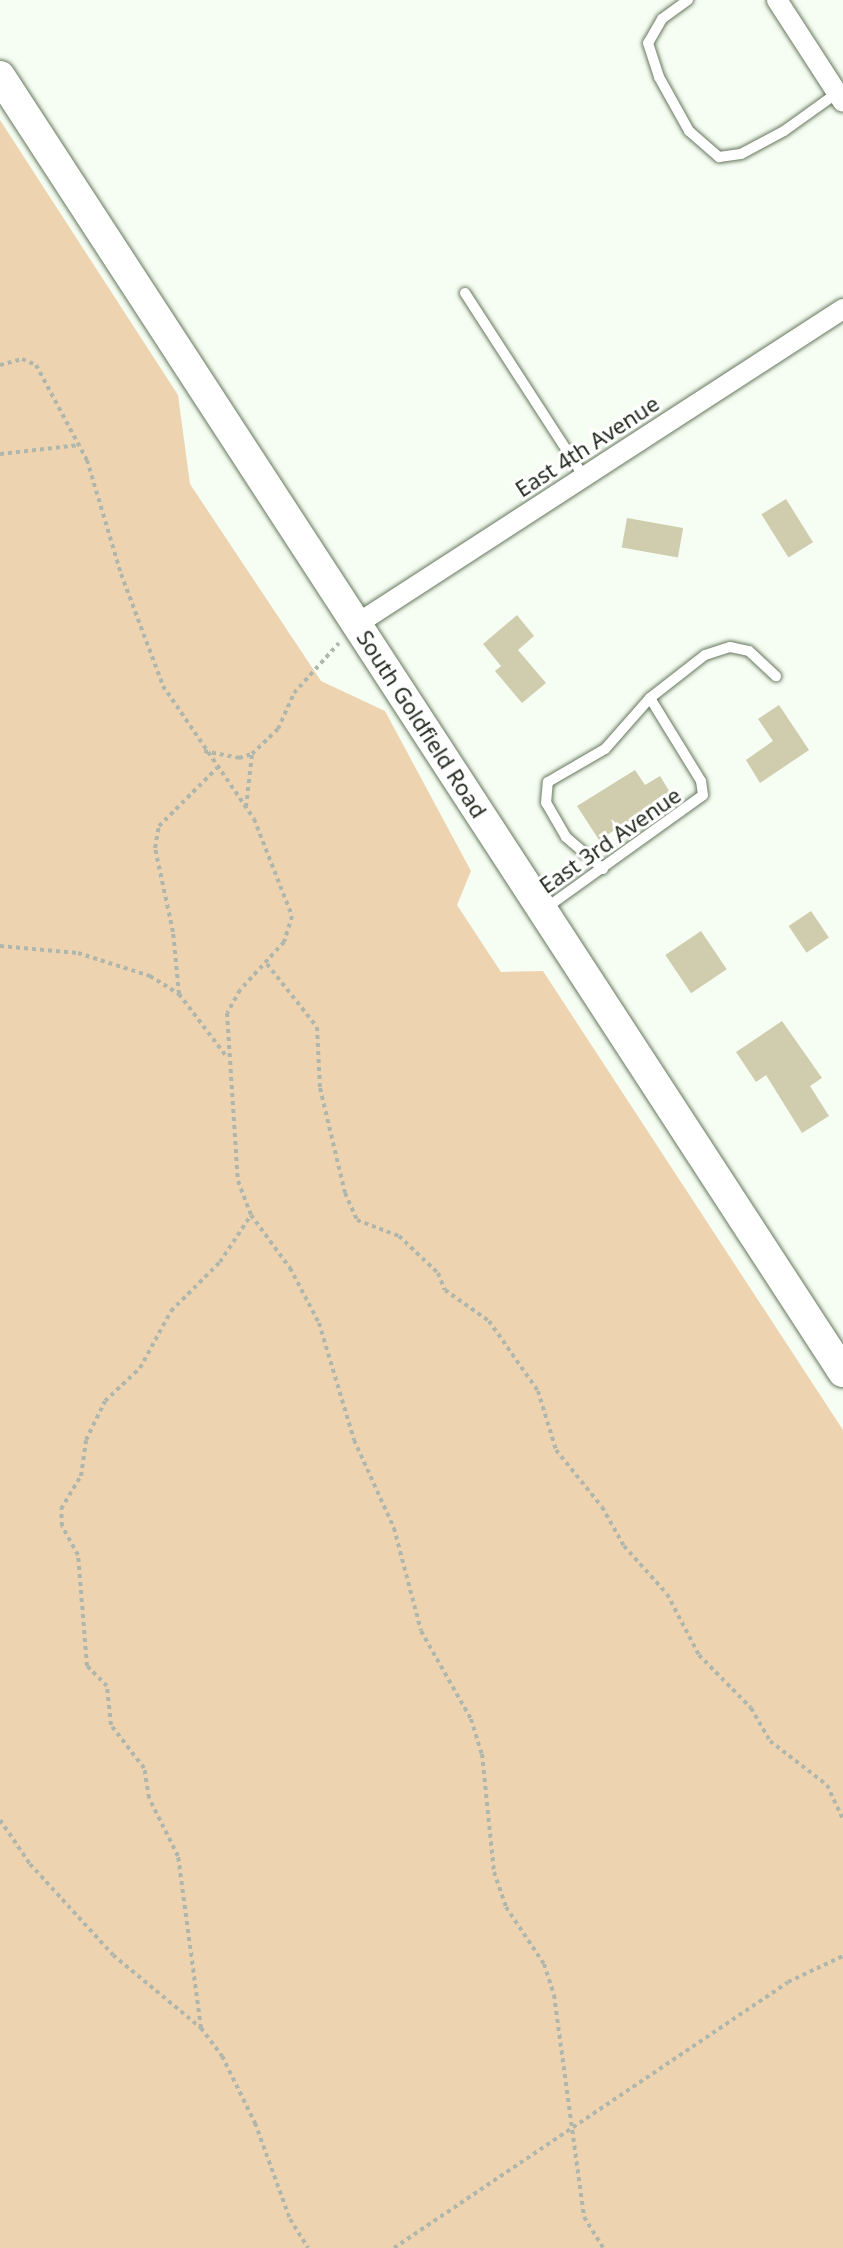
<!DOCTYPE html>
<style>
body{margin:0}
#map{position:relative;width:843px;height:2248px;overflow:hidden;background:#f6fef3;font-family:"Noto Sans",sans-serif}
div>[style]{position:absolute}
.green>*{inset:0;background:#eed3b0}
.building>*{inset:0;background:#cfcdae;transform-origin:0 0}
.path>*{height:4px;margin-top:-2px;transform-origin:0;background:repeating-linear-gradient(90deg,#afb7ac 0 4px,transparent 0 8px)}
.roads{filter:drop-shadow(0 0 2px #66775e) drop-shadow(0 0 2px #66775e)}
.lane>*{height:10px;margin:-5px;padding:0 5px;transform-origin:5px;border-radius:5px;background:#fff}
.street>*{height:20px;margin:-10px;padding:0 10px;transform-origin:10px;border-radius:10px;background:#fff}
.secondary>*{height:30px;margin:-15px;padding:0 15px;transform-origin:15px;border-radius:15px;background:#fff}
span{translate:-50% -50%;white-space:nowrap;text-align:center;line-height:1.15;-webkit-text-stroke:6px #fff;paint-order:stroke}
.street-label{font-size:22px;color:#232a1f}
</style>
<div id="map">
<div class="green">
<div style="clip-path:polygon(0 120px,178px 395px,190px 484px,321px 681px,385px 711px,471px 871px,457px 905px,501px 972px,543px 971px,843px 1430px,843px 2248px,0 2248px)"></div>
</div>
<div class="building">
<div style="left:786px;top:499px;width:51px;height:29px;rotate:58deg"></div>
<div style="left:627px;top:518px;width:57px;height:30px;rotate:10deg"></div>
<div style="clip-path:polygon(517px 615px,534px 636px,518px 650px,546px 683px,522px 703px,495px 671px,501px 666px,483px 644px)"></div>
<div style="clip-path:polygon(779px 705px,809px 750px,760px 783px,746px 760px,773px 741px,758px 719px)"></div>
<div style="clip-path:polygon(635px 770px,645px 785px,660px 776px,671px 794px,599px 840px,577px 806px)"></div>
<div style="left:811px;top:911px;width:32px;height:27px;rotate:56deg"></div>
<div style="left:701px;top:931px;width:46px;height:43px;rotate:56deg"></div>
<div style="clip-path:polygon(782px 1021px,822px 1078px,810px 1086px,829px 1116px,802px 1133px,766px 1075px,756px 1082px,736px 1052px)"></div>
</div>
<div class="path">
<div style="left:0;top:365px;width:23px;rotate:-15deg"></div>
<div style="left:22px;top:359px;width:15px;rotate:23deg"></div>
<div style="left:36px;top:365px;width:108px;rotate:61.8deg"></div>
<div style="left:87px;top:460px;width:119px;rotate:73.4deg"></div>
<div style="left:121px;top:574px;width:120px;rotate:69.4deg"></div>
<div style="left:163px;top:686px;width:161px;rotate:55.6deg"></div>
<div style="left:254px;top:819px;width:104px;rotate:68.6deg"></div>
<div style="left:292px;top:916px;width:27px;rotate:107deg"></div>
<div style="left:284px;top:942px;width:65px;rotate:132.5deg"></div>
<div style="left:240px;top:990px;width:26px;rotate:119deg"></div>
<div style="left:227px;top:1013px;width:168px;rotate:86.3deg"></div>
<div style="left:238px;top:1181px;width:36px;rotate:69deg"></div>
<div style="left:251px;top:1215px;width:66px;rotate:53.7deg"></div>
<div style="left:290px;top:1268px;width:62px;rotate:62.2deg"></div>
<div style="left:319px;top:1323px;width:122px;rotate:73.3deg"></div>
<div style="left:354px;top:1440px;width:97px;rotate:65.6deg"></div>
<div style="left:394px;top:1528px;width:106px;rotate:75.3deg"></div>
<div style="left:421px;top:1631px;width:101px;rotate:60.4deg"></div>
<div style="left:471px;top:1719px;width:37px;rotate:73deg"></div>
<div style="left:482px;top:1754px;width:119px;rotate:84.2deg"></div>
<div style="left:494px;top:1872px;width:37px;rotate:71deg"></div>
<div style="left:506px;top:1907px;width:69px;rotate:56.3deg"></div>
<div style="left:544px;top:1964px;width:33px;rotate:72deg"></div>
<div style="left:554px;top:1995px;width:224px;rotate:82.3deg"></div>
<div style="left:584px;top:2217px;width:36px;rotate:58deg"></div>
<div style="left:0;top:454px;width:80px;rotate:-6.5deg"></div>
<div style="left:204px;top:751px;width:36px;rotate:11deg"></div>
<div style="left:239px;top:758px;width:14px;rotate:-17deg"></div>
<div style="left:246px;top:807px;width:53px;rotate:-83.5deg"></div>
<div style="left:252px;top:754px;width:36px;rotate:-44deg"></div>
<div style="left:278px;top:729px;width:39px;rotate:-66deg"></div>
<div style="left:294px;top:693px;width:67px;rotate:-48deg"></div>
<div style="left:0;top:946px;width:78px;rotate:5.1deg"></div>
<div style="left:78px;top:953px;width:76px;rotate:17.7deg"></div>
<div style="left:150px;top:976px;width:34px;rotate:32deg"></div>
<div style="left:179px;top:994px;width:78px;rotate:52.8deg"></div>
<div style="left:267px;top:964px;width:80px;rotate:51.6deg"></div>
<div style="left:317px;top:1027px;width:61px;rotate:87.2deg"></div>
<div style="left:320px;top:1088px;width:108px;rotate:76.6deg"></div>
<div style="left:345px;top:1193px;width:30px;rotate:66deg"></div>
<div style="left:357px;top:1220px;width:45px;rotate:20.9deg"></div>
<div style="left:399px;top:1236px;width:54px;rotate:43.5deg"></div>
<div style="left:438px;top:1273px;width:18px;rotate:68deg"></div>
<div style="left:445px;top:1290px;width:54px;rotate:35.2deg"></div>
<div style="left:489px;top:1321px;width:85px;rotate:55deg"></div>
<div style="left:538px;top:1391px;width:62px;rotate:73deg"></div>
<div style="left:556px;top:1450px;width:73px;rotate:51.1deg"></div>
<div style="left:602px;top:1507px;width:45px;rotate:60.6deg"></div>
<div style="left:624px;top:1546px;width:64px;rotate:48.1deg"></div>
<div style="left:667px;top:1594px;width:69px;rotate:62.3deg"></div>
<div style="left:699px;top:1655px;width:74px;rotate:45.5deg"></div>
<div style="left:751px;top:1708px;width:38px;rotate:60deg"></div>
<div style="left:770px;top:1741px;width:72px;rotate:37.7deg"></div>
<div style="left:827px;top:1785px;width:38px;rotate:65deg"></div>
<div style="left:179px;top:994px;width:62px;rotate:-95.5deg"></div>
<div style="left:173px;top:932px;width:86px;rotate:-102.1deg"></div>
<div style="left:155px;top:848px;width:22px;rotate:-80deg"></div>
<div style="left:159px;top:826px;width:82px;rotate:-45deg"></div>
<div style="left:0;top:1820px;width:53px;rotate:55.7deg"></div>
<div style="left:30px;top:1864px;width:123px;rotate:47.6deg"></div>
<div style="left:113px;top:1955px;width:114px;rotate:39.7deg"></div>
<div style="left:201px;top:2028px;width:35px;rotate:53deg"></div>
<div style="left:222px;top:2056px;width:75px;rotate:63.8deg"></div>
<div style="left:255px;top:2123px;width:102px;rotate:70deg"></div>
<div style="left:290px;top:2219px;width:34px;rotate:58deg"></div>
<div style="left:201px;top:2028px;width:174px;rotate:-97.6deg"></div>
<div style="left:178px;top:1856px;width:65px;rotate:-116.6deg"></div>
<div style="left:149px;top:1798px;width:30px;rotate:-99deg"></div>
<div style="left:144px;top:1768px;width:54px;rotate:-127.5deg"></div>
<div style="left:111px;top:1725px;width:39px;rotate:-96deg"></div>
<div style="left:107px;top:1686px;width:28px;rotate:-135deg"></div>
<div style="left:87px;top:1666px;width:111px;rotate:-94.6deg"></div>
<div style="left:78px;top:1555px;width:33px;rotate:-119deg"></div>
<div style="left:62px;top:1526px;width:17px;rotate:-93deg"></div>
<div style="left:61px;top:1509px;width:39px;rotate:-59deg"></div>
<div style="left:81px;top:1476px;width:36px;rotate:-82deg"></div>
<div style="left:86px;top:1440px;width:43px;rotate:-64deg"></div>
<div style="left:105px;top:1401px;width:48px;rotate:-43.3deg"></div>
<div style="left:140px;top:1368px;width:65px;rotate:-61.5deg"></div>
<div style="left:171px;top:1311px;width:69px;rotate:-45deg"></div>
<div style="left:220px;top:1262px;width:56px;rotate:-56.6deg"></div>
<div style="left:394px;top:2248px;width:475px;rotate:-34deg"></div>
<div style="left:788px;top:1982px;width:61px;rotate:-25.3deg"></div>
</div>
<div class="roads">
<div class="lane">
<div style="left:688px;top:0;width:32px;rotate:144deg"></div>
<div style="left:662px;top:19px;width:28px;rotate:120deg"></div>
<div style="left:648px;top:43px;width:36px;rotate:72deg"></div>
<div style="left:659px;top:77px;width:62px;rotate:60.9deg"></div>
<div style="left:689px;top:131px;width:40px;rotate:41deg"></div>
<div style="left:719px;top:157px;width:22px;rotate:-8deg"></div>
<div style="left:741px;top:154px;width:49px;rotate:-28.1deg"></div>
<div style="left:784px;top:131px;width:65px;rotate:-35.6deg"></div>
<div style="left:465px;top:293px;width:219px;rotate:57.1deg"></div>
<div style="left:603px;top:869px;width:49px;rotate:-139.1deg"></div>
<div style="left:566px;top:837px;width:39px;rotate:-120deg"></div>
<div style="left:546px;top:803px;width:21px;rotate:-85deg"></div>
<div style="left:548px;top:782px;width:66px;rotate:-30.1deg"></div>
<div style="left:605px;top:749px;width:68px;rotate:-48.6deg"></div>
<div style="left:650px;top:698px;width:70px;rotate:-38deg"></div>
<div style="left:705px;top:655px;width:26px;rotate:-18deg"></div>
<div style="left:730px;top:647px;width:19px;rotate:12deg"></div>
<div style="left:749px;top:651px;width:37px;rotate:43deg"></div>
<div style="left:546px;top:908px;width:193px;rotate:-35.7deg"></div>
<div style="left:703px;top:795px;width:14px;rotate:-98deg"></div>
<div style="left:701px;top:781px;width:97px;rotate:-121.6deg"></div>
</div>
<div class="street">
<div style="left:777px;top:0;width:121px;rotate:57.1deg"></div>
<div style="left:357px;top:624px;width:579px;rotate:-32.95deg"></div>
</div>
<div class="secondary">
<div style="left:0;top:76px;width:1546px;rotate:56.96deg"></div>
</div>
</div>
<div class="street-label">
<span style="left:587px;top:446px;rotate:-33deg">East 4th Avenue</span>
<span style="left:422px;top:724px;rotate:57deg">South Goldfield Road</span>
<span style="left:610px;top:840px;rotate:-35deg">East 3rd Avenue</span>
</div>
</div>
